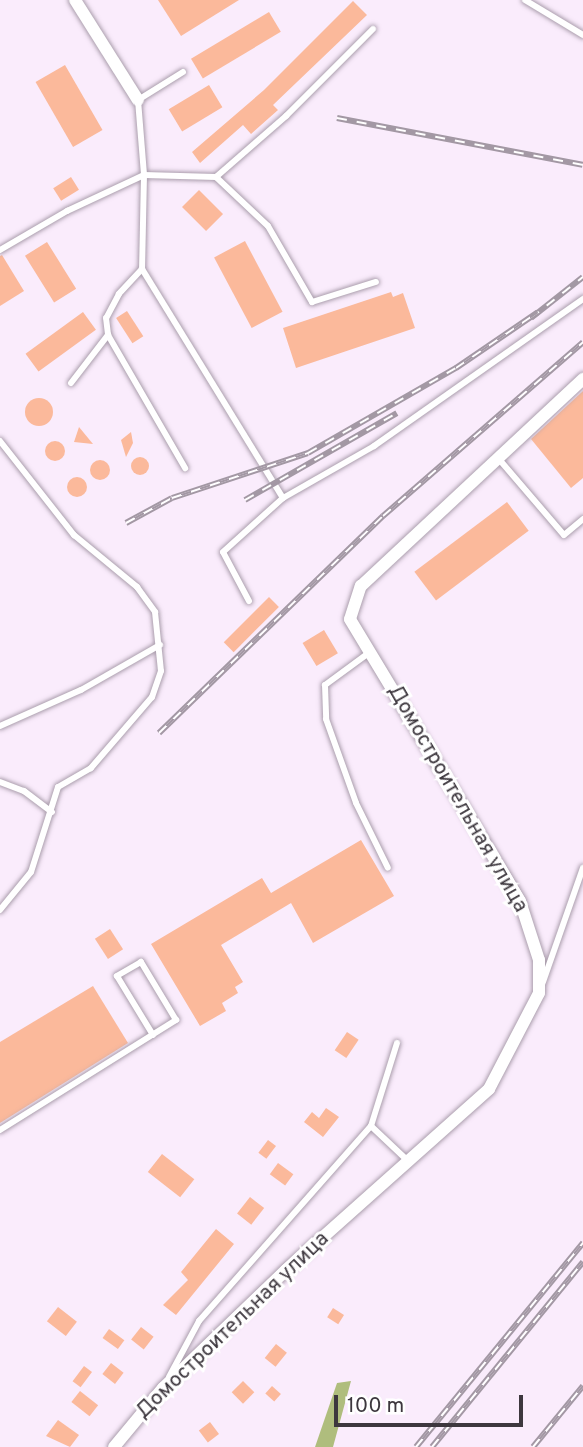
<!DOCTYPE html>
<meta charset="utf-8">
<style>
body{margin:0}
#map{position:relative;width:583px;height:1447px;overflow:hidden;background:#faecfc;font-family:Overpass,sans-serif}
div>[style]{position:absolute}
.forest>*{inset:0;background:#afbd7d}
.building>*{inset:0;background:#fbb99b;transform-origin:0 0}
.round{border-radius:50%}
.roads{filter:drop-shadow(0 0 2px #ab9ead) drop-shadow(0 0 2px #ab9ead)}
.lane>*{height:6px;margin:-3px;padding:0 3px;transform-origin:3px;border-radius:3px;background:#fff}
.street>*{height:12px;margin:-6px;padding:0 6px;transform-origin:6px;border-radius:6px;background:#fff}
.rail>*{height:6px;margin-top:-3px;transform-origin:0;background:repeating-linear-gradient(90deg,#fff 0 10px,#a398a4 0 20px);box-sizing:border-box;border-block:2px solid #a398a4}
span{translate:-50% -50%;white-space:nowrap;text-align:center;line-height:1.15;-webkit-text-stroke:6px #fff;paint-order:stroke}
.street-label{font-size:21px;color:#3d373e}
.scale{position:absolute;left:334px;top:1395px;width:189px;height:32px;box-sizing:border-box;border:4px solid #3d373e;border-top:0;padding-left:9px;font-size:21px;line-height:24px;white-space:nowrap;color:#3d373e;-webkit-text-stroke:5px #fff;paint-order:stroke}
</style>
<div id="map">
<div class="forest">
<div style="clip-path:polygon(351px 1381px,333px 1447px,315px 1447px,337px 1383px)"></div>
</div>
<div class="building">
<div style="clip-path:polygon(158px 0,239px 0,181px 36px)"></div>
<div style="clip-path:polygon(353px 1px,367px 15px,273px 105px,278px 110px,251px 134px,243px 125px,200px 163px,192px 152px,264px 90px)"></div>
<div style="left:269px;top:12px;width:23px;height:91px;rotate:59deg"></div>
<div style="left:65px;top:65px;width:75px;height:34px;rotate:60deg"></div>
<div style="left:209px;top:85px;width:26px;height:47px;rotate:59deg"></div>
<div style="left:71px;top:177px;width:15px;height:21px;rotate:58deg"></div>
<div style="left:199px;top:190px;width:34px;height:24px;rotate:45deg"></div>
<div style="left:245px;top:241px;width:80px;height:35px;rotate:62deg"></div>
<div style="left:47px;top:242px;width:55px;height:26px;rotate:58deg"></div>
<div style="clip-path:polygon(2px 255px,24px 291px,0 306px,0 256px)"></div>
<div style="clip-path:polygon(391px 292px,393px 297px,403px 293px,415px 328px,296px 368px,283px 328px)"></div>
<div style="left:127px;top:311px;width:30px;height:13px;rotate:57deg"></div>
<div style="left:83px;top:312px;width:22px;height:71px;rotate:54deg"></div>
<div style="clip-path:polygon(583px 391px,583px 478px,571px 488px,531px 439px)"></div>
<div class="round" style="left:25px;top:398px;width:28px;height:28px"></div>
<div style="clip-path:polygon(79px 427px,93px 444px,74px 442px)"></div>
<div style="clip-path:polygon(131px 432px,133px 443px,126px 457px,121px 440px)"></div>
<div class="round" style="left:45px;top:441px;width:20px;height:20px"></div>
<div class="round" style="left:131px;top:457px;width:18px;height:18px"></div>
<div class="round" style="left:90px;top:460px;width:20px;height:20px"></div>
<div class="round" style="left:67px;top:477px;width:20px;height:20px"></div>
<div style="left:507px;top:502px;width:36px;height:116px;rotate:53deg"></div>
<div style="left:269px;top:597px;width:14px;height:64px;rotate:45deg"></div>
<div style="left:324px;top:630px;width:27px;height:25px;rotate:59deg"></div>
<div style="clip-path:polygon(361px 840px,394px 896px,313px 943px,291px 903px,221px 945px,243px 982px,235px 987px,238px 993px,222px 1003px,226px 1011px,200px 1026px,151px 944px,262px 878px,271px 893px)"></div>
<div style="left:110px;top:929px;width:24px;height:18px;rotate:57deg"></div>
<div style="clip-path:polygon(93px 986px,128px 1043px,0 1123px,0 1042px)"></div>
<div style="left:347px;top:1032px;width:14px;height:22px;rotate:34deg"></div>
<div style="clip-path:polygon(326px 1108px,339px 1117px,323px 1137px,304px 1122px,312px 1112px,319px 1118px)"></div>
<div style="left:268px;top:1140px;width:10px;height:16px;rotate:37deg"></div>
<div style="left:162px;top:1154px;width:41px;height:23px;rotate:38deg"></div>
<div style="left:278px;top:1163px;width:19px;height:14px;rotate:36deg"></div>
<div style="left:250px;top:1197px;width:18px;height:21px;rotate:38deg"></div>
<div style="clip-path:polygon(216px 1229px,234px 1244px,176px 1315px,163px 1305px,188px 1280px,181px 1272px)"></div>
<div style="left:58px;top:1307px;width:24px;height:18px;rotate:38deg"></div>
<div style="left:333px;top:1308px;width:13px;height:11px;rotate:32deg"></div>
<div style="left:141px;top:1327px;width:16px;height:16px;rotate:38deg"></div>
<div style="left:109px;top:1329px;width:19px;height:11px;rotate:36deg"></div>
<div style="left:276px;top:1344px;width:14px;height:18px;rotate:39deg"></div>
<div style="left:111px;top:1363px;width:16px;height:14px;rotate:38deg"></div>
<div style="left:84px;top:1366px;width:10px;height:19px;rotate:37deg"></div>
<div style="left:243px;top:1381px;width:16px;height:16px;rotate:45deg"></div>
<div style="left:272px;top:1386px;width:12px;height:10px;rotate:42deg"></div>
<div style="left:80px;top:1391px;width:23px;height:14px;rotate:38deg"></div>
<div style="clip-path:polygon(58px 1420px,79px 1435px,70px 1447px,46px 1436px)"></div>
<div style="left:210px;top:1422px;width:15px;height:14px;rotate:53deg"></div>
</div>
<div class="roads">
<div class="lane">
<div style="left:525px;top:0;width:68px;rotate:31.1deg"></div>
<div style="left:183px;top:72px;width:53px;rotate:148.1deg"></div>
<div style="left:138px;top:100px;width:75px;rotate:85.4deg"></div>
<div style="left:144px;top:175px;width:94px;rotate:91.2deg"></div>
<div style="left:142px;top:269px;width:269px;rotate:58.4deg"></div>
<div style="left:216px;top:177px;width:71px;rotate:43.3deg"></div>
<div style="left:268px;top:226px;width:88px;rotate:59.9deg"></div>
<div style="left:312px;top:302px;width:67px;rotate:-17.4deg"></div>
<div style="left:0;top:250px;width:78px;rotate:-30.2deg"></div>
<div style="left:67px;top:211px;width:85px;rotate:-25.1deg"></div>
<div style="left:144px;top:175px;width:72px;rotate:1.6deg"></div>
<div style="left:216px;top:177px;width:93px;rotate:-41.1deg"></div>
<div style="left:286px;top:116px;width:123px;rotate:-45deg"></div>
<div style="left:142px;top:269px;width:34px;rotate:133deg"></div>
<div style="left:119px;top:294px;width:27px;rotate:118deg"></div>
<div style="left:106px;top:318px;width:17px;rotate:83deg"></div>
<div style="left:108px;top:335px;width:154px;rotate:59.9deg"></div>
<div style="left:71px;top:383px;width:61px;rotate:-52.4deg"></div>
<div style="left:0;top:441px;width:120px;rotate:51.8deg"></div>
<div style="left:74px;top:535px;width:82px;rotate:39.5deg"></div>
<div style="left:137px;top:587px;width:31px;rotate:54deg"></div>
<div style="left:155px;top:612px;width:59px;rotate:84.2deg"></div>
<div style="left:161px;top:671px;width:28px;rotate:109deg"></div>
<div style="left:152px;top:697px;width:94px;rotate:130.7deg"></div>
<div style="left:91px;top:768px;width:38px;rotate:150deg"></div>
<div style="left:58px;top:787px;width:89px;rotate:107.6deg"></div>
<div style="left:31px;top:872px;width:49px;rotate:129.2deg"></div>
<div style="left:498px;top:458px;width:101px;rotate:49.4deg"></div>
<div style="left:564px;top:535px;width:25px;rotate:-40deg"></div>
<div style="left:249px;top:601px;width:55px;rotate:-118deg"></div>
<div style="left:223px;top:552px;width:81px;rotate:-42deg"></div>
<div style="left:283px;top:498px;width:105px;rotate:-29.7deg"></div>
<div style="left:374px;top:446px;width:256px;rotate:-35.1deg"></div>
<div style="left:370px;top:652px;width:56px;rotate:143.7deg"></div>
<div style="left:325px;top:685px;width:34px;rotate:88deg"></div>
<div style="left:326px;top:719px;width:89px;rotate:70.3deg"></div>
<div style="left:356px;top:803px;width:72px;rotate:63.8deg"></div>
<div style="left:0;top:726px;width:89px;rotate:-24deg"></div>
<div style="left:81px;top:690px;width:91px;rotate:-29.7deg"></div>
<div style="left:0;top:782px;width:26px;rotate:21deg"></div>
<div style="left:24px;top:791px;width:35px;rotate:37deg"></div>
<div style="left:543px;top:982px;width:121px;rotate:-70.7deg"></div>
<div style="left:371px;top:1126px;width:87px;rotate:-72.6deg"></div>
<div style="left:0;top:1130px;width:208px;rotate:-32deg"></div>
<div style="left:176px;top:1020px;width:68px;rotate:-121.1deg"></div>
<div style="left:141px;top:962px;width:28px;rotate:150deg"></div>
<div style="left:117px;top:976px;width:69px;rotate:58.6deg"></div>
<div style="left:169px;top:1377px;width:64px;rotate:-61.8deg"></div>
<div style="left:199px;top:1321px;width:260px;rotate:-48.6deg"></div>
<div style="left:371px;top:1126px;width:51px;rotate:43.4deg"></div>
</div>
<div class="street">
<div style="left:75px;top:0;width:118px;rotate:57.8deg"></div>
<div style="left:114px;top:1447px;width:77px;rotate:-50.3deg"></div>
<div style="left:163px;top:1388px;width:170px;rotate:-43.8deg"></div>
<div style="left:286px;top:1270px;width:272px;rotate:-41.7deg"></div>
<div style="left:489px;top:1089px;width:108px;rotate:-62.5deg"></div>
<div style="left:539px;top:993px;width:33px;rotate:-90deg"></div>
<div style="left:539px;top:960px;width:62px;rotate:-107.9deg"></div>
<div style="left:520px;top:901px;width:329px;rotate:-121.1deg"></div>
<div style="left:350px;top:619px;width:35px;rotate:-72deg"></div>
<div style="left:361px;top:586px;width:304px;rotate:-43deg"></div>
</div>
</div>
<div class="rail">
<div style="left:337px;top:118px;width:250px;rotate:10.8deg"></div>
<div style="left:531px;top:318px;width:66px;rotate:-38.3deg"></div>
<div style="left:245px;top:500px;width:175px;rotate:-29.8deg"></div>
<div style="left:126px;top:523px;width:52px;rotate:-28.5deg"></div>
<div style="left:172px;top:498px;width:143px;rotate:-18.3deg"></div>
<div style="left:308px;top:453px;width:171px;rotate:-29.9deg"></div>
<div style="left:456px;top:368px;width:99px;rotate:-34.3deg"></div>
<div style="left:159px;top:733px;width:312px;rotate:-44.1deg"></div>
<div style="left:383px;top:516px;width:265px;rotate:-41deg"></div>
<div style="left:416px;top:1447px;width:264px;rotate:-50.7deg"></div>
<div style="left:432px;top:1447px;width:239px;rotate:-50.8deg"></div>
<div style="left:533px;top:1447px;width:79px;rotate:-50.7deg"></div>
</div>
<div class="street-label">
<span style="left:457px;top:799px;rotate:60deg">Домостроительная улица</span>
<span style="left:233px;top:1326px;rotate:-44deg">Домостроительная улица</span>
</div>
<div class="scale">100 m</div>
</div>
